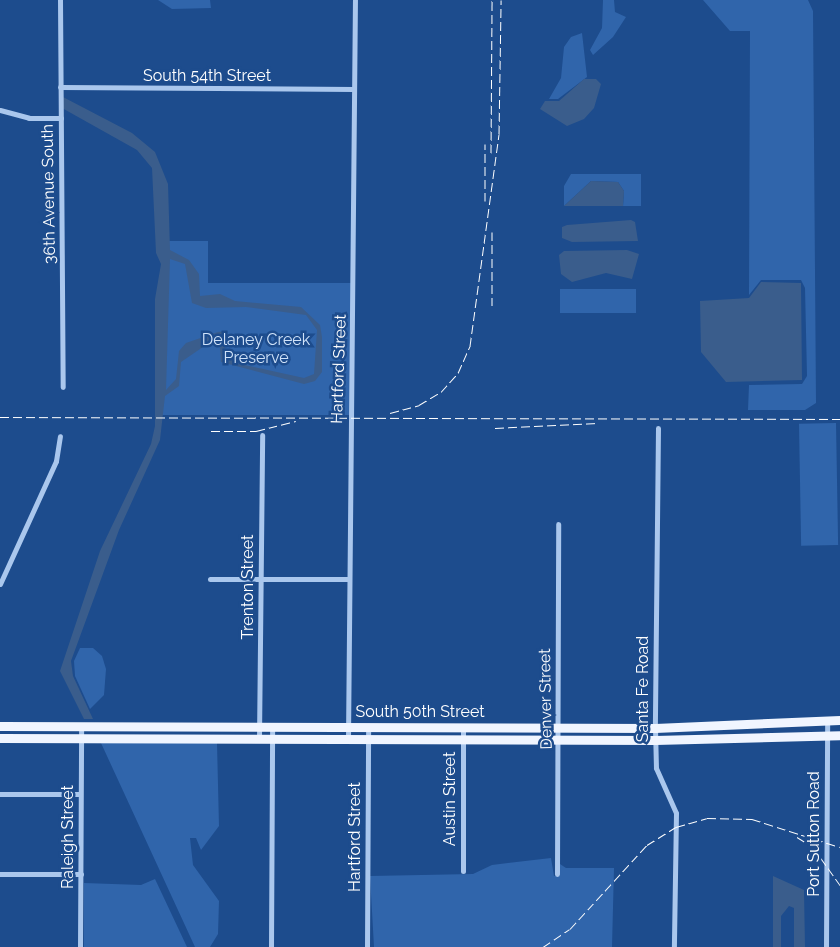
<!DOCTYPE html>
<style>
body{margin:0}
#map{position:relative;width:840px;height:947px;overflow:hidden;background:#1d4c8d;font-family:Raleway,sans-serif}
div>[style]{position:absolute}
.green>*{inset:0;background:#3065ab;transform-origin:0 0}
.water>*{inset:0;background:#3a5d8c}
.minor>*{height:5px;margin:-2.5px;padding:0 2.5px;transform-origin:2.5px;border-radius:2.5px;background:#aac7ed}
.primary>*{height:9px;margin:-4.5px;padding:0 4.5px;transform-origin:4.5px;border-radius:4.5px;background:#f0f5ff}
.rail>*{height:1px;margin-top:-0.5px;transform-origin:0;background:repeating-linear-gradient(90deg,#fff 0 9px,transparent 0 13px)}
span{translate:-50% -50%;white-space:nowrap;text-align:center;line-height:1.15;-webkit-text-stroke:5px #1d4c8d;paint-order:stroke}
.street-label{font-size:16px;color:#fff}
.park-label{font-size:16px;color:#cfe2f9}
</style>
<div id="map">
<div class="green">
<div style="clip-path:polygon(158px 0,210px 0,211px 8px,172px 9px)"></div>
<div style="clip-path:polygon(603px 0,614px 0,615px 12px,626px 17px,613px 37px,593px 55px,590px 50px,602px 28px)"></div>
<div style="clip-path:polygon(703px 0,808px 0,813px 11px,816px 403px,805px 410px,748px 410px,749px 385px,802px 384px,807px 376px,805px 288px,801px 280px,761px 280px,749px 295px,750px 31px,730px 31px)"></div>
<div style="clip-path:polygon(582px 33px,587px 77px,558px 99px,549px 99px,561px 78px,564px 47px,571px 37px)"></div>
<div style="clip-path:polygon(571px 174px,641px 174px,641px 206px,623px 206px,624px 191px,618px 182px,591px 181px,564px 206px,564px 186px)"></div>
<div style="clip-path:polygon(161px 241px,208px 241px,208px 283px,351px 283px,350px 415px,161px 415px)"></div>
<div style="left:560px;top:289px;width:76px;height:24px"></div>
<div style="left:836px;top:423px;width:122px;height:37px;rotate:89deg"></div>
<div style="clip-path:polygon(80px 648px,93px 648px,102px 656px,106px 669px,104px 695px,90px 709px,75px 676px,74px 661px)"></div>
<div style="clip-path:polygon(101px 743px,217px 743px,219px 826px,201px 850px,196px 838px,190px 838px,193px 865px,219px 901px,218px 934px,210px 947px,195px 947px)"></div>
<div style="clip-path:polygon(551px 858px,554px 876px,560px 876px,560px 864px,566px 868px,614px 868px,612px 947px,374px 947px,370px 876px,473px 874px,492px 865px)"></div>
<div style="clip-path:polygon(155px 879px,187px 947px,84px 947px,84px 883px,141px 885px)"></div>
</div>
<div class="water">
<div style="clip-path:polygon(584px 79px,596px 79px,601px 84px,594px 108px,584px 119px,567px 126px,540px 109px,545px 101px,559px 101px)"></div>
<div style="clip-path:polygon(evenodd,63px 97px,132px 133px,155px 152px,168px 184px,170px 250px,189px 260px,199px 274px,200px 296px,220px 294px,235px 301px,301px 307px,320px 325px,322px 337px,322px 372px,315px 381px,304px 384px,221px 362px,219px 336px,181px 362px,179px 386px,165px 396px,160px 440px,119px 530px,71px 661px,73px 676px,93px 719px,84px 719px,60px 671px,100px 551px,151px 444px,155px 426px,155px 299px,161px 264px,156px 253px,152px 168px,137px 150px,62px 108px,63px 97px,170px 259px,185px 264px,192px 303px,206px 308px,246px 307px,306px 315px,317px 330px,314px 374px,304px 378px,236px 363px,225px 353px,226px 331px,218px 332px,186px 343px,179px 351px,176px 379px,166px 390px,170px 259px)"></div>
<div style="clip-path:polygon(591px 181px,618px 182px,624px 191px,623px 206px,564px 206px)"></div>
<div style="clip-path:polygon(631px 220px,635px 222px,638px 241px,572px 242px,562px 238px,562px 227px,567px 225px)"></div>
<div style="clip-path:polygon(627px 250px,639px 254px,632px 279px,606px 273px,572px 282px,561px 274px,559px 255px,564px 251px)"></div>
<div style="clip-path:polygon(761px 282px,801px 283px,802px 380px,726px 382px,701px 352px,700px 301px,749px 298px)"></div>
<div style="clip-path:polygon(773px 876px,804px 890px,805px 947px,794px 947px,794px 908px,789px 906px,781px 916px,781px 947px,773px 947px)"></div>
</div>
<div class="minor">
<div style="left:60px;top:0;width:387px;rotate:89.6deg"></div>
<div style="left:60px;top:87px;width:294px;rotate:0.4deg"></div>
<div style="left:0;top:110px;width:30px;rotate:15deg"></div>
<div style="left:29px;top:118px;width:32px"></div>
<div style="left:658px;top:428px;width:300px;rotate:90.6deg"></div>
<div style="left:655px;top:728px;width:40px;rotate:88.6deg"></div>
<div style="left:656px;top:768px;width:49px;rotate:66deg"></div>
<div style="left:676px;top:813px;width:134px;rotate:90.9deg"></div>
<div style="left:210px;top:579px;width:138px"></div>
<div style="left:0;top:584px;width:135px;rotate:-65.5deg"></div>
<div style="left:56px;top:461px;width:25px;rotate:-81deg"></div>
<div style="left:259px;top:739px;width:304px;rotate:-89.4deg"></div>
<div style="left:348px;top:739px;width:739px;rotate:-89.46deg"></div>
<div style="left:0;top:794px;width:80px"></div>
<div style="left:463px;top:871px;width:143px;rotate:-90deg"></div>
<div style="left:0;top:874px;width:81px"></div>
<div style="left:557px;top:874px;width:350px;rotate:-89.8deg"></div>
<div style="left:80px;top:947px;width:220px;rotate:-89.7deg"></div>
<div style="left:271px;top:947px;width:220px;rotate:-89.7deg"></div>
<div style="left:367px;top:947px;width:220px;rotate:-89.7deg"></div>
<div style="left:826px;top:947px;width:227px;rotate:-89.7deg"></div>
</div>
<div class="primary">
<div style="left:0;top:726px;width:655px;rotate:0.17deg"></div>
<div style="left:655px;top:728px;width:185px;rotate:-2.5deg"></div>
<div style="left:0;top:738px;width:655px;rotate:0.17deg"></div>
<div style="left:655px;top:740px;width:185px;rotate:-1.5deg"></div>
</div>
<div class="rail">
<div style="left:491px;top:153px;width:153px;rotate:-89.6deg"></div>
<div style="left:485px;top:201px;width:57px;rotate:-90deg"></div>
<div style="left:492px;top:306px;width:74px;rotate:-90deg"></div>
<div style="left:390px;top:413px;width:30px;rotate:-15deg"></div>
<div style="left:419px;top:405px;width:26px;rotate:-31deg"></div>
<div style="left:441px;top:392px;width:25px;rotate:-48deg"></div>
<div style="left:458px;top:373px;width:30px;rotate:-66deg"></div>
<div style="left:470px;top:346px;width:214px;rotate:-82.2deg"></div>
<div style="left:499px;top:134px;width:134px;rotate:-89.1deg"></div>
<div style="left:0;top:417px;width:840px;rotate:0.14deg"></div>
<div style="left:495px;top:428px;width:103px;rotate:-2.8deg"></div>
<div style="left:211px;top:431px;width:45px"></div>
<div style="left:256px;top:431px;width:41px;rotate:-14deg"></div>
<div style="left:797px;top:837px;width:19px;rotate:32deg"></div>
<div style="left:813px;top:847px;width:47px;rotate:54.6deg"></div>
<div style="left:543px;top:947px;width:32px;rotate:-34deg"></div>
<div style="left:570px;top:929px;width:114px;rotate:-47.5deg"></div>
<div style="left:647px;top:845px;width:34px;rotate:-32deg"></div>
<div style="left:676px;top:827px;width:32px;rotate:-16deg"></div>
<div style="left:707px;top:818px;width:45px;rotate:1.3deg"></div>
<div style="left:752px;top:819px;width:92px;rotate:17.7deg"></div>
</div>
<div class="street-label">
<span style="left:207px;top:76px">South 54th Street</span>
<span style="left:49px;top:194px;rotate:-91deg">36th Avenue South</span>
<span style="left:339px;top:369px;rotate:-88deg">Hartford Street</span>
<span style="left:248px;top:587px;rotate:-90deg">Trenton Street</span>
<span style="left:643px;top:689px;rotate:-90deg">Santa Fe Road</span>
<span style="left:546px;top:699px;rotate:-91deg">Denver Street</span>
<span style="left:420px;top:712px">South 50th Street</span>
<span style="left:450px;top:799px;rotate:-90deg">Austin Street</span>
<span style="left:814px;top:834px;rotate:-90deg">Port Sutton Road</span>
<span style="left:68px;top:837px;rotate:-90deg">Raleigh Street</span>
<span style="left:355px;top:837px;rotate:-90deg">Hartford Street</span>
</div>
<div class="park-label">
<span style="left:256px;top:349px">Delaney Creek<br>Preserve</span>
</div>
</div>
